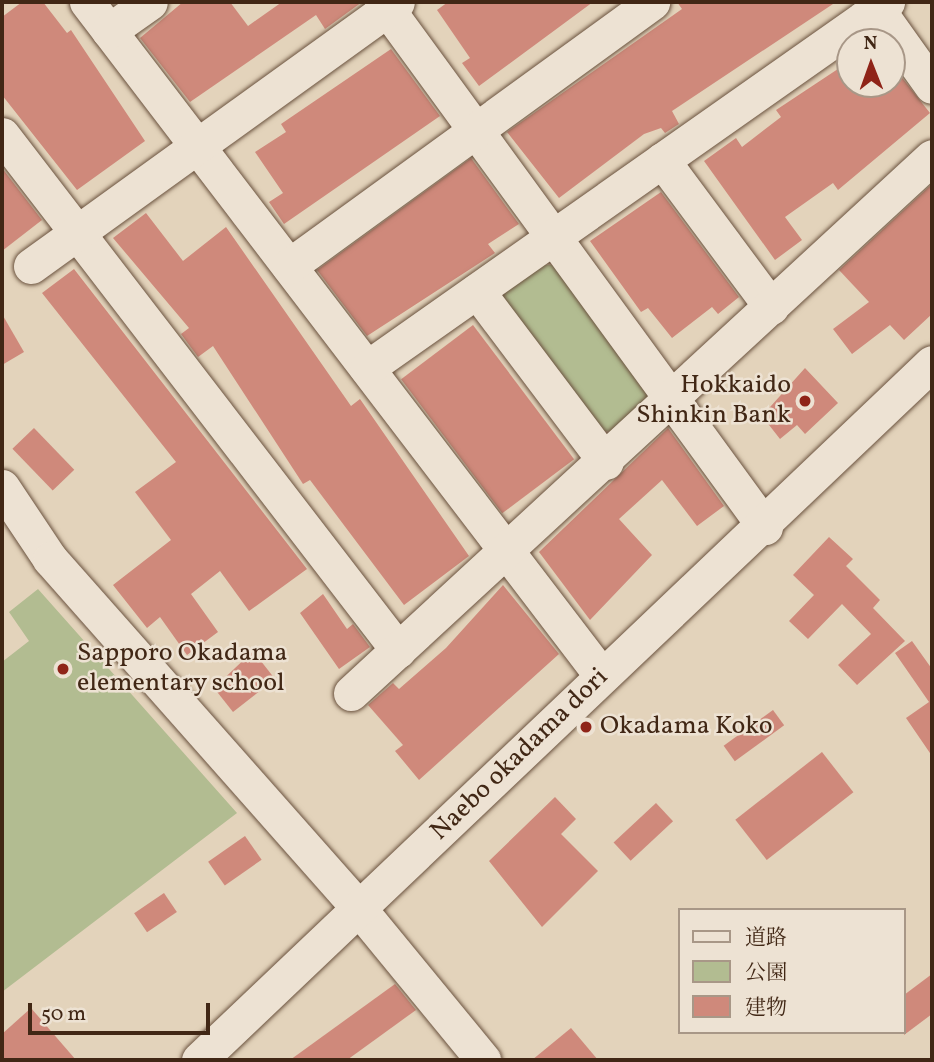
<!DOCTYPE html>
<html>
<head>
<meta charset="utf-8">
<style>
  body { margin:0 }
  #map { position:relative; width:934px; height:1062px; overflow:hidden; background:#e3d3bb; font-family:Vollkorn,"Noto Serif JP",serif }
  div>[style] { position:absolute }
  .green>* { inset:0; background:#b2bc91 }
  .building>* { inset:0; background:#cf897b; transform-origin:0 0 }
  .roads { filter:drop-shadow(0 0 2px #6a523e) drop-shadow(0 0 2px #6a523e) }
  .minor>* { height:35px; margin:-17.5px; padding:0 17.5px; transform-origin:17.5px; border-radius:17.5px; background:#ede2d3 }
  .dots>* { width:19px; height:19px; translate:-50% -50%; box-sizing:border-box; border:4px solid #ede2d3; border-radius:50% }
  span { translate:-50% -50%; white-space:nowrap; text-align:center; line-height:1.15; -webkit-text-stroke:5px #ede2d3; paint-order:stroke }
  .poi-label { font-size:26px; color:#412715 }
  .right { translate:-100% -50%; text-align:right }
  .left { translate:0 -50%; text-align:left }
  .street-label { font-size:26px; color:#412715 }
  .frame { position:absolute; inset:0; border:4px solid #412715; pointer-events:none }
  .legend { position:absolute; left:678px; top:908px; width:228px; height:126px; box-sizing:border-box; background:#ede2d3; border:2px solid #a89787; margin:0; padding:9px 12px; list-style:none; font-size:21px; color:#412715 }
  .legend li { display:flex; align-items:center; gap:14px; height:35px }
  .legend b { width:35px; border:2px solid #a89787 }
  .north { position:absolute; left:836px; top:28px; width:70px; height:70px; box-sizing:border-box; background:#ede2d3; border:2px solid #a89787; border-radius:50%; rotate:359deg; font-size:19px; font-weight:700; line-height:28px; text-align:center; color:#412715 }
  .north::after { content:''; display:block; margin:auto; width:24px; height:32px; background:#8f2418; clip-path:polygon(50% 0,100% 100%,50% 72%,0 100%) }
  .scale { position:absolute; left:28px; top:1003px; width:182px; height:32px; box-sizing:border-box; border:4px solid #412715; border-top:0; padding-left:9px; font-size:21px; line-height:24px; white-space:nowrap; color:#412715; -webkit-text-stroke:5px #ede2d3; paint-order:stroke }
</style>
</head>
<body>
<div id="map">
  <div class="green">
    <div style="clip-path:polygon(544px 265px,557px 265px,647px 387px,647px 400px,613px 432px,598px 430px,500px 296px)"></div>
    <div style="clip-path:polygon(38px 589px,237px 813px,2px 992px,2px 662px,29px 641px,9px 612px)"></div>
  </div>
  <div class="building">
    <div style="clip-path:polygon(22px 2px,43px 2px,67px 33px,71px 30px,145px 141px,77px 190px,2px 95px,2px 17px)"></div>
    <div style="clip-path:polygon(183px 2px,230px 2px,248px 26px,282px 2px,362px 2px,325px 29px,316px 15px,190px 102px,140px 38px)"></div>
    <div style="clip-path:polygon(448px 2px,593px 2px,479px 86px,462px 63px,470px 58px,437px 10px)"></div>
    <div style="clip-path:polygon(677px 2px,836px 2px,672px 111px,679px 124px,665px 133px,661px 128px,644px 134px,559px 198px,507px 132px,682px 9px)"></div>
    <div style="clip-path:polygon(391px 49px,440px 116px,284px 224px,269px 202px,283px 193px,255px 152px,286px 132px,281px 124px)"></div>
    <div style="clip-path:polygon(847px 63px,850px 84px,892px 84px,892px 65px,930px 113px,838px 190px,833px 183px,785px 217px,802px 240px,775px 260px,704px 161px,736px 138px,742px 147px,781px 117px,776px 110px)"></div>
    <div style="clip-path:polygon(471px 158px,519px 224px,488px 244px,495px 253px,367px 336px,317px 270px)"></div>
    <div style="clip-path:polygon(2px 168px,42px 220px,2px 251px)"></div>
    <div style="clip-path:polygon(932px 184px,932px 314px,904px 340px,890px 325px,852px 354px,833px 329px,869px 302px,839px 270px)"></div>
    <div style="clip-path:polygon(661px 192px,739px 297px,718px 314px,712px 307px,672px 338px,648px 308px,641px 312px,590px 241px)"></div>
    <div style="clip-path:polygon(146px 213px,183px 261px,226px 227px,351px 406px,360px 399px,469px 556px,404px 605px,310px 480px,303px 484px,213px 346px,198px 357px,181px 334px,189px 328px,113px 238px)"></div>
    <div style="clip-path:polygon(74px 269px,307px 569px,249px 611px,220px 571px,191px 594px,218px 632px,187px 655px,160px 617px,147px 628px,113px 585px,171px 540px,135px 492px,176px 462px,42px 293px)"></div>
    <div style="clip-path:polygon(2px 314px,24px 352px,2px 365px)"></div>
    <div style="left:473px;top:325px;width:168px;height:90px;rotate:53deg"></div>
    <div style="clip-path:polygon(805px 368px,838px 403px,805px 434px,797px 425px,780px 439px,762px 416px)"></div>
    <div style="left:34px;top:428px;width:58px;height:30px;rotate:46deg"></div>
    <div style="clip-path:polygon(668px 428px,724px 506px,697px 526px,662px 480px,619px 519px,652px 555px,590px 620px,539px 552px)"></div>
    <div style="clip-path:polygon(829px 537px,853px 559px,846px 566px,880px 600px,873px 608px,905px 641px,857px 685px,838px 665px,871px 634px,842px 604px,808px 639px,789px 621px,814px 595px,793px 575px)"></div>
    <div style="clip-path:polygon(503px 585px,559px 654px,419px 780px,395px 751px,403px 745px,368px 705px,393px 683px,399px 689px,446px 648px)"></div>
    <div style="clip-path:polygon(323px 594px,347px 629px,353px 624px,370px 647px,339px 669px,300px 613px)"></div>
    <div style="clip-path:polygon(912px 641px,932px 669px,932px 756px,906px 718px,929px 702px,895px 653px)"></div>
    <div style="clip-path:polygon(253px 651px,275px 679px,233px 712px,214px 688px)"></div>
    <div style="left:773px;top:710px;width:19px;height:61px;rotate:54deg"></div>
    <div style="left:822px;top:752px;width:51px;height:110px;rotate:52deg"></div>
    <div style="clip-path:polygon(555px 797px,576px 819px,561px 834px,598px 871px,542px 927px,489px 861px)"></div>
    <div style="left:656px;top:803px;width:25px;height:58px;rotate:47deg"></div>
    <div style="left:245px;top:836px;width:29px;height:45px;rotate:55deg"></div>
    <div style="left:164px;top:893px;width:23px;height:36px;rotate:56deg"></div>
    <div style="clip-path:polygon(932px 974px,932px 1014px,904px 1035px,904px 995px)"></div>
    <div style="clip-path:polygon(395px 984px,416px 1010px,347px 1060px,290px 1060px)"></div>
    <div style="clip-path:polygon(31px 1008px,76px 1060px,2px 1060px,2px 1034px)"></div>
    <div style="clip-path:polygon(571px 1028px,598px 1060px,532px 1060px)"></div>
  </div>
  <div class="roads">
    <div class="minor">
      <div style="left:87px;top:2px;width:848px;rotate:52.62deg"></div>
      <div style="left:382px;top:2px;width:650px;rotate:53.89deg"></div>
      <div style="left:872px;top:2px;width:103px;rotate:54.5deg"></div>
      <div style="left:109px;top:31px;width:50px;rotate:-35.3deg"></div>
      <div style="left:2px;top:135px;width:650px;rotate:52.44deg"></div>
      <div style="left:662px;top:160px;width:183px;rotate:53.4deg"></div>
      <div style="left:31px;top:266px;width:451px;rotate:-35.8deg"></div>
      <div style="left:289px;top:266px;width:449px;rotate:-36deg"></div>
      <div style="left:477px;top:291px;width:214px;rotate:53deg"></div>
      <div style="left:367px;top:368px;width:636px;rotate:-35.14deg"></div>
      <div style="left:2px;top:487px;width:87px;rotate:56.3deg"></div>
      <div style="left:50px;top:559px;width:468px;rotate:48.5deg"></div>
      <div style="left:360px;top:910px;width:194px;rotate:50.6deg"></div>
      <div style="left:351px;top:693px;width:790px;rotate:-42.69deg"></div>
      <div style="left:199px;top:1060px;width:1011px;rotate:-43.56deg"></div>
    </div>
  </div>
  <div class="dots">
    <div style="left:805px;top:401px;background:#8f2418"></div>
    <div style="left:63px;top:669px;background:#8f2418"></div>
    <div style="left:586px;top:727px;background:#8f2418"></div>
  </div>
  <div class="poi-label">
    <span class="right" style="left:791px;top:401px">Hokkaido<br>Shinkin Bank</span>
    <span class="left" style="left:77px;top:669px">Sapporo Okadama<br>elementary school</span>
    <span class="left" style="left:600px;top:727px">Okadama Koko</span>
  </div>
  <div class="street-label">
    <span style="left:520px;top:755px;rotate:-44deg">Naebo okadama dori</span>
  </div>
  <div class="frame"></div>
  <ul class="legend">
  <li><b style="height:9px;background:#ede2d3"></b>道路</li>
  <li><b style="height:19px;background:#b2bc91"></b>公園</li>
  <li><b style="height:19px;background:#cf897b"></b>建物</li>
  </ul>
  <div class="north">N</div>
  <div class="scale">50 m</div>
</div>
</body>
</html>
